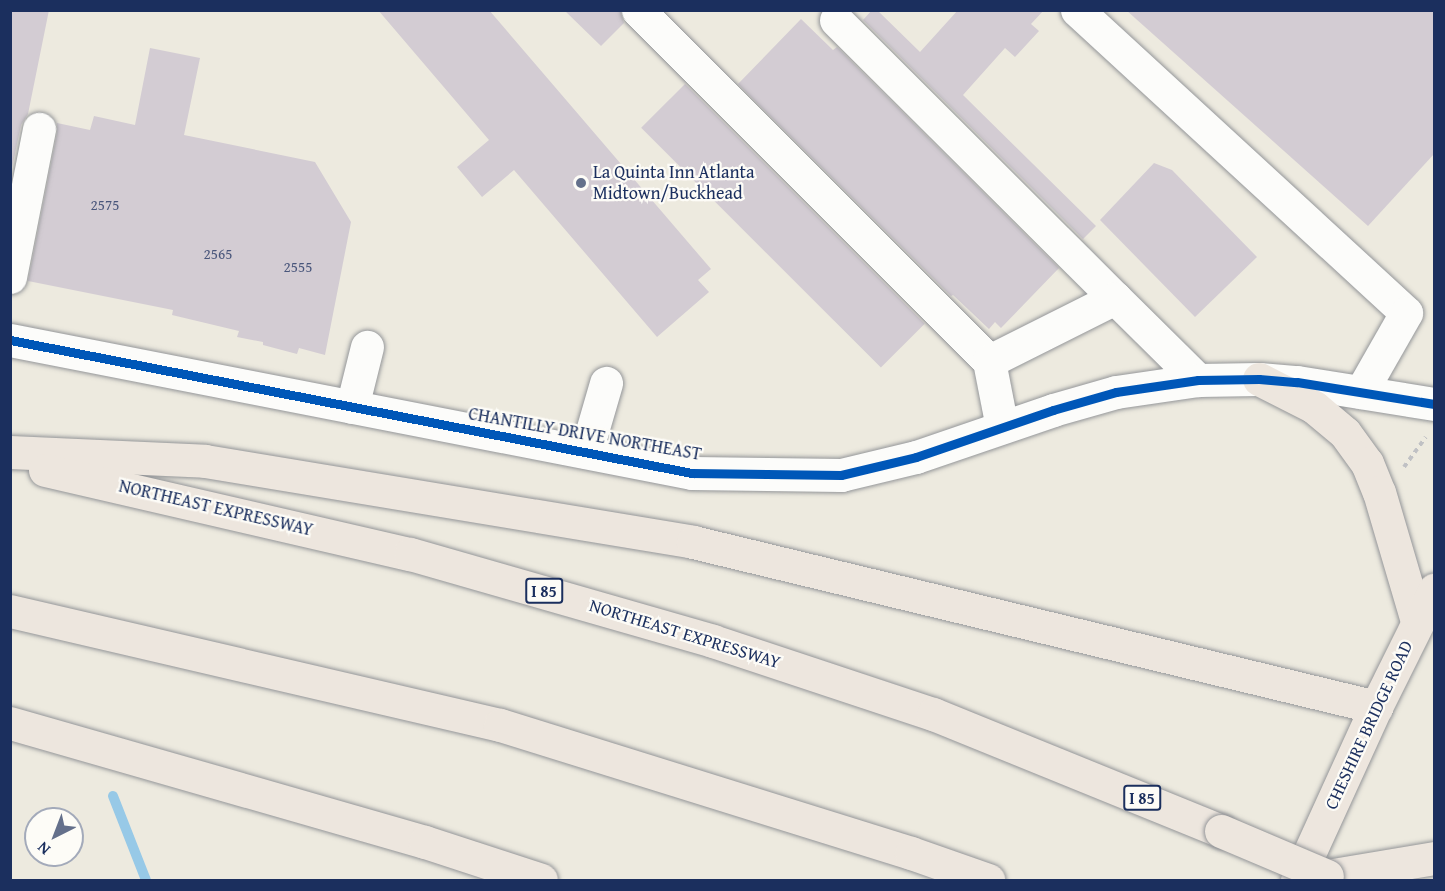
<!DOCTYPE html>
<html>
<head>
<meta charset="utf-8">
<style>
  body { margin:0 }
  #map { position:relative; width:1445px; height:891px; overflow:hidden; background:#edeadf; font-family:"Gentium Book Plus",serif }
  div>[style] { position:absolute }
  .stream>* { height:10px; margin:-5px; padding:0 5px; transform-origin:5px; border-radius:5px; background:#97c9e7 }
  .building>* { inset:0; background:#d3ccd3; transform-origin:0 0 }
  .path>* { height:4px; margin-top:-2px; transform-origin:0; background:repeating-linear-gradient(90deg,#c0c1c4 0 4.5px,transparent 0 9px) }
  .roads { filter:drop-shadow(0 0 2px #949699) drop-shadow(0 0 2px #949699) }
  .minor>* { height:33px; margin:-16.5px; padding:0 16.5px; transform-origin:16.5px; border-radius:16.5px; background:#fcfcfa }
  .major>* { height:33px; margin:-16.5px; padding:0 16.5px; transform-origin:16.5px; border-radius:16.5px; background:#ede6de }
  .highway>* { height:33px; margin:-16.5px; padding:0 16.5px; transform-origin:16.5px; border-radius:16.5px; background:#ede6de }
  .bridges { filter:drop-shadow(0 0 2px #949699) drop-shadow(0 0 2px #949699) }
  .highway-bridge>* { height:33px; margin:-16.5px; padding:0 16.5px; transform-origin:16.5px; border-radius:16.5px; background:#ede6de }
  .cycleway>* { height:9px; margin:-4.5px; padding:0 4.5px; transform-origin:4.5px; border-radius:4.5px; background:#0057b8 }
  .dots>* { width:16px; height:16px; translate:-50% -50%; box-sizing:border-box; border:3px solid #fdfcf7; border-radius:50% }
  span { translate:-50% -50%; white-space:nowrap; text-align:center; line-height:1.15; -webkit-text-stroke:4.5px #fdfcf7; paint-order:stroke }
  .number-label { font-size:15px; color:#49567b }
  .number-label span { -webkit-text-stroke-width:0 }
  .shield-label span { padding:2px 4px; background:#fdfcf7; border:2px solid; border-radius:4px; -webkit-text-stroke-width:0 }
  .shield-label { font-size:16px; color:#1b2f5e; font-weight:700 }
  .poi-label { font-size:18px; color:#1b2f5e }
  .left { translate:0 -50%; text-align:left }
  .street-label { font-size:18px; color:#1b2f5e }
  .frame { position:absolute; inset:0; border:12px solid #1b2f5e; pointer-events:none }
  .north { position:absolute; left:24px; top:807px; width:60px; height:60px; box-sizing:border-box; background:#fdfcf7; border:2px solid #a3aaba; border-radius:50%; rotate:222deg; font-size:16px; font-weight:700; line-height:24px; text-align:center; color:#1b2f5e }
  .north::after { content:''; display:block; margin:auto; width:21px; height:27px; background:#64708b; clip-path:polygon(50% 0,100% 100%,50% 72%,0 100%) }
</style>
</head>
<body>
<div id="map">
  <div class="stream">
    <div style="left:113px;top:796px;width:90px;rotate:68.6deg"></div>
  </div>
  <div class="building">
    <div style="clip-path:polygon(10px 10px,49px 10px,28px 114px,21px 125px,10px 177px)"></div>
    <div style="clip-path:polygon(378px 10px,489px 10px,711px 269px,698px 280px,709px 292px,657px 337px,514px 170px,482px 197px,457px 167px,489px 140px)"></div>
    <div style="clip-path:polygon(564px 10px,620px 10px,624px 23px,601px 46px)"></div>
    <div style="clip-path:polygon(872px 10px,877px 10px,920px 52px,958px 10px,1044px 10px,1031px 24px,1039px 31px,1015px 57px,1005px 48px,963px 95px,1096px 226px,1083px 239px,863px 20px)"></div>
    <div style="clip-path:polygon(1126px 10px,1434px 10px,1434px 154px,1368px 226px)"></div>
    <div style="clip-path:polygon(801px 19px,833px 50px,837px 47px,1059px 268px,1001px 328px,995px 322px,989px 329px,953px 295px,951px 296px,738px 84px)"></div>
    <div style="clip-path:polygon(150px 48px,200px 58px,184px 135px,315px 162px,351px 222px,325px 355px,299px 348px,297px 354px,263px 345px,263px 342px,237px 337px,239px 331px,172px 315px,173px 310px,28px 281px,57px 133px,57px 123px,90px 130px,94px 116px,135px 125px)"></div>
    <div style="left:685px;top:84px;width:339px;height:62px;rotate:45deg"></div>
    <div style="clip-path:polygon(1154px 163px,1172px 170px,1257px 257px,1195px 317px,1100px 220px)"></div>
  </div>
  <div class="path">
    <div style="left:1404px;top:467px;width:37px;rotate:-54deg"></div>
  </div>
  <div class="roads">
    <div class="minor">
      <div style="left:638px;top:10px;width:496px;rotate:45deg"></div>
      <div style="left:989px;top:361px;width:67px;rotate:78.9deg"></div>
      <div style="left:1077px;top:10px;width:447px;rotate:42.6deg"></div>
      <div style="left:1406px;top:313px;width:91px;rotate:119.7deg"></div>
      <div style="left:836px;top:20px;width:394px;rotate:44.9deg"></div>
      <div style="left:1115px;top:298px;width:141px;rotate:153.4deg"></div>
      <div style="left:10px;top:277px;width:151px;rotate:-78.9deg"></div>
      <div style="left:1115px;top:298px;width:117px;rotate:44.7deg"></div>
      <div style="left:10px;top:340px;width:695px;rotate:11.04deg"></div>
      <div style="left:692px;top:473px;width:149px;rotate:0.8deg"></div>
      <div style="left:841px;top:475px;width:77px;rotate:-13.5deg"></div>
      <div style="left:916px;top:457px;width:145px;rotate:-18.9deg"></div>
      <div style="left:1053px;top:410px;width:66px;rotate:-15.9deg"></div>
      <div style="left:1116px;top:392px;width:83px;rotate:-8.3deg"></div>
      <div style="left:1198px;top:380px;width:61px;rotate:-0.9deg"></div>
      <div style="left:1259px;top:379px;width:38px;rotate:5deg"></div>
      <div style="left:1297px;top:382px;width:139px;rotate:9.1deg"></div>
      <div style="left:352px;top:407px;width:62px;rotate:-76deg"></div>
      <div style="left:586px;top:452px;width:72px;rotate:-73.8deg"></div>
    </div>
    <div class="major">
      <div style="left:1259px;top:379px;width:62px;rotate:27deg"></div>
      <div style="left:1314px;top:407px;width:40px;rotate:40deg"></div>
      <div style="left:1345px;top:433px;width:37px;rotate:54deg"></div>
      <div style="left:1367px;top:463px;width:31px;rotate:68deg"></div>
      <div style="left:1379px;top:492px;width:134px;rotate:73.6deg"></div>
      <div style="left:1297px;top:880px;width:190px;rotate:-65.5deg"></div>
      <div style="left:1376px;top:707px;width:131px;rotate:-63.6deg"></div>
    </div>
    <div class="highway">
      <div style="left:10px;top:452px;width:195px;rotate:2.6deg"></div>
      <div style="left:205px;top:461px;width:495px;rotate:9.4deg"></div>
      <div style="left:693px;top:542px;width:703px;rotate:13.58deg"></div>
      <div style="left:45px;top:470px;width:375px;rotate:13deg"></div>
      <div style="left:410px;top:554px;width:315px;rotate:16deg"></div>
      <div style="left:713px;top:641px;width:232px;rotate:18.4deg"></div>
      <div style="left:933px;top:714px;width:311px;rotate:22.1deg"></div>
      <div style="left:10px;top:611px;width:503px;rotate:13.1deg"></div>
      <div style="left:500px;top:725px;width:430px;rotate:17.3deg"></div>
      <div style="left:911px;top:853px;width:82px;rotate:19.3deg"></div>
      <div style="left:10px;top:723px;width:432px;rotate:16deg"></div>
      <div style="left:425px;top:842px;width:122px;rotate:18.1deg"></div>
      <div style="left:1327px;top:876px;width:109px;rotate:-9.5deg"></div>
    </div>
  </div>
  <div class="bridges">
    <div class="highway-bridge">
      <div style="left:1221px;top:831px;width:115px;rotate:23deg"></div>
    </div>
  </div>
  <div class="cycleway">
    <div style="left:10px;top:340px;width:695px;rotate:11.04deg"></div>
    <div style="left:692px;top:473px;width:149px;rotate:0.8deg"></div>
    <div style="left:841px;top:475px;width:77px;rotate:-13.5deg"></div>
    <div style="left:916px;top:457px;width:145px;rotate:-18.9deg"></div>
    <div style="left:1053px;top:410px;width:66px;rotate:-15.9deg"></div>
    <div style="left:1116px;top:392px;width:83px;rotate:-8.3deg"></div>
    <div style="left:1198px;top:380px;width:61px;rotate:-0.9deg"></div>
    <div style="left:1259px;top:379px;width:38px;rotate:5deg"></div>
    <div style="left:1297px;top:382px;width:139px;rotate:9.1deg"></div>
  </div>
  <div class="dots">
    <div style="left:581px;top:183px;background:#64708b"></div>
  </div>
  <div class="number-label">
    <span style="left:105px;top:205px">2575</span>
    <span style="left:218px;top:254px">2565</span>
    <span style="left:298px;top:267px">2555</span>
  </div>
  <div class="shield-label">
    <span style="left:544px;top:591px">I 85</span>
    <span style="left:1142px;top:798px">I 85</span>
  </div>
  <div class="poi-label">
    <span class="left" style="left:593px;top:183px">La Quinta Inn Atlanta<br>Midtown/Buckhead</span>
  </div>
  <div class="street-label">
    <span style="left:585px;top:434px;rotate:10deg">CHANTILLY DRIVE NORTHEAST</span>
    <span style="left:216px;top:508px;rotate:13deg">NORTHEAST EXPRESSWAY</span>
    <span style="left:685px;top:634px;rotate:17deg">NORTHEAST EXPRESSWAY</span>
    <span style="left:1369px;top:725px;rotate:-65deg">CHESHIRE BRIDGE ROAD</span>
  </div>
  <div class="frame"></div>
  <div class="north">N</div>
</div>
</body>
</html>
